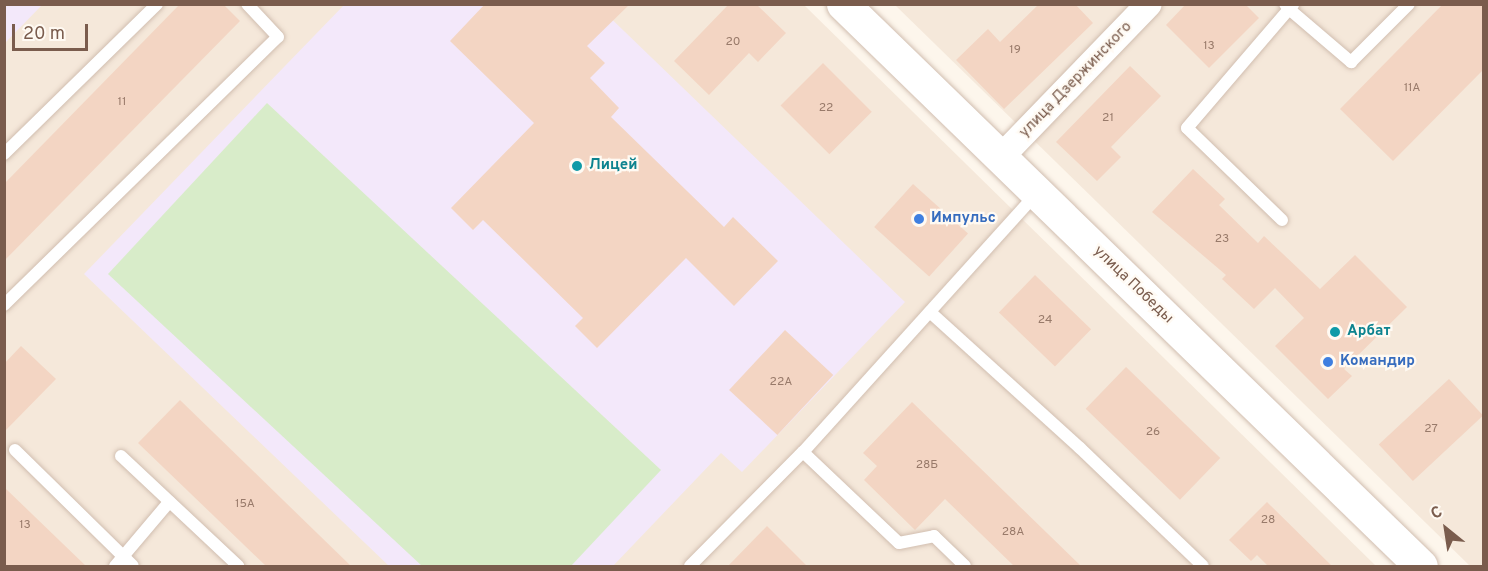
<!DOCTYPE html>
<html>
<head>
<meta charset="utf-8">
<style>
  body { margin:0 }
  #map { position:relative; width:1488px; height:571px; overflow:hidden; background:#fdf6ec; font-family:Overpass,sans-serif }
  div>[style] { position:absolute }
  .residential>* { inset:0; background:#f5e8da }
  .education>* { inset:0; background:#f3e8fa }
  .green>* { inset:0; background:#d8ecc9 }
  .building>* { inset:0; background:#f3d5c3; transform-origin:0 0 }
  .roads { filter:drop-shadow(0 0 2px #d1beb0) drop-shadow(0 0 2px #d1beb0) }
  .lane>* { height:12px; margin:-6px; padding:0 6px; transform-origin:6px; border-radius:6px; background:#fff }
  .street>* { height:26px; margin:-13px; padding:0 13px; transform-origin:13px; border-radius:13px; background:#fff }
  .secondary>* { height:33px; margin:-16.5px; padding:0 16.5px; transform-origin:16.5px; border-radius:16.5px; background:#fff }
  .dots>* { width:16px; height:16px; translate:-50% -50%; box-sizing:border-box; border:3px solid #fffaf3; border-radius:50% }
  span { translate:-50% -50%; white-space:nowrap; text-align:center; line-height:1.15; -webkit-text-stroke:4.5px #fffaf3; paint-order:stroke }
  .number-label { font-size:12px; color:#987a6a }
  .number-label span { -webkit-text-stroke-width:0 }
  .street-label { font-size:15px; color:#7a5c4d }
  .culture-label { font-size:15px; color:#0d838f; font-weight:700 }
  .left { translate:0 -50%; text-align:left }
  .shop-label { font-size:15px; color:#366cbe; font-weight:700 }
  .frame { position:absolute; inset:0; border:6px solid #7a5c4d; pointer-events:none }
  .north { position:absolute; left:1416px; top:499px; width:60px; height:60px; -webkit-text-stroke:4px #fffaf3; paint-order:stroke; rotate:330deg; font-size:16px; font-weight:700; line-height:24px; text-align:center; color:#7a5c4d }
  .north::after { content:''; display:block; margin:auto; width:21px; height:27px; background:#7a5c4d; clip-path:polygon(50% 0,100% 100%,50% 72%,0 100%) }
  .scale { position:absolute; left:12px; top:24px; width:76px; height:27px; box-sizing:border-box; border:3px solid #7a5c4d; border-top:0; padding-left:8px; font-size:18px; line-height:21px; white-space:nowrap; color:#7a5c4d; -webkit-text-stroke:4px #fffaf3; paint-order:stroke }
</style>
</head>
<body>
<div id="map">
  <div class="residential">
    <div style="clip-path:polygon(4px 5px,804px 5px,1376px 566px,5px 566px)"></div>
    <div style="clip-path:polygon(895px 5px,1483px 5px,1483px 566px,1470px 566px)"></div>
  </div>
  <div class="education">
    <div style="clip-path:polygon(5px 4px,42px 5px,5px 43px,4px 5px)"></div>
    <div style="clip-path:polygon(596px 4px,905px 302px,742px 472px,721px 453px,613px 566px,389px 566px,84px 274px,344px 5px)"></div>
  </div>
  <div class="green">
    <div style="clip-path:polygon(267px 103px,661px 470px,571px 566px,422px 566px,108px 274px)"></div>
  </div>
  <div class="building">
    <div style="clip-path:polygon(180px 4px,223px 4px,240px 21px,4px 261px,4px 184px)"></div>
    <div style="clip-path:polygon(485px 4px,630px 4px,587px 46px,605px 63px,590px 78px,619px 108px,611px 117px,724px 227px,733px 217px,778px 261px,734px 306px,686px 258px,597px 348px,575px 326px,583px 318px,483px 220px,473px 230px,451px 208px,534px 123px,450px 41px)"></div>
    <div style="clip-path:polygon(729px 4px,756px 4px,786px 33px,758px 62px,749px 53px,709px 95px,674px 61px)"></div>
    <div style="clip-path:polygon(1039px 4px,1075px 4px,1093px 23px,1004px 109px,956px 60px,988px 29px,1000px 42px)"></div>
    <div style="clip-path:polygon(1186px 4px,1245px 4px,1259px 18px,1209px 68px,1166px 25px)"></div>
    <div style="clip-path:polygon(1443px 4px,1484px 4px,1484px 69px,1393px 161px,1340px 109px)"></div>
    <div style="left:823px;top:63px;width:69px;height:60px;rotate:45deg"></div>
    <div style="clip-path:polygon(1130px 66px,1161px 96px,1111px 147px,1121px 157px,1097px 181px,1056px 142px)"></div>
    <div style="clip-path:polygon(1193px 169px,1225px 199px,1219px 205px,1258px 243px,1264px 236px,1320px 289px,1355px 255px,1407px 307px,1344px 369px,1352px 376px,1328px 399px,1275px 346px,1304px 318px,1275px 288px,1254px 309px,1222px 279px,1226px 275px,1152px 212px)"></div>
    <div style="left:913px;top:184px;width:74px;height:58px;rotate:42deg"></div>
    <div style="left:1035px;top:275px;width:78px;height:52px;rotate:44deg"></div>
    <div style="left:785px;top:330px;width:66px;height:82px;rotate:43deg"></div>
    <div style="clip-path:polygon(21px 346px,56px 379px,4px 432px,4px 364px)"></div>
    <div style="left:1126px;top:367px;width:131px;height:58px;rotate:44deg"></div>
    <div style="left:1449px;top:379px;width:50px;height:96px;rotate:47deg"></div>
    <div style="clip-path:polygon(180px 400px,352px 567px,267px 567px,138px 443px)"></div>
    <div style="clip-path:polygon(912px 402px,977px 465px,1082px 567px,1015px 567px,945px 499px,915px 530px,864px 480px,877px 466px,863px 453px)"></div>
    <div style="clip-path:polygon(4px 487px,87px 567px,4px 567px)"></div>
    <div style="clip-path:polygon(1267px 502px,1333px 567px,1269px 567px,1257px 555px,1251px 561px,1229px 540px)"></div>
    <div style="clip-path:polygon(767px 526px,808px 567px,727px 567px)"></div>
  </div>
  <div class="roads">
    <div class="lane">
      <div style="left:1293px;top:5px;width:6px;rotate:135deg"></div>
      <div style="left:1289px;top:9px;width:82px;rotate:40.5deg"></div>
      <div style="left:1351px;top:62px;width:82px;rotate:-45deg"></div>
      <div style="left:4px;top:154px;width:214px;rotate:-44.4deg"></div>
      <div style="left:1282px;top:220px;width:132px;rotate:-135.9deg"></div>
      <div style="left:1187px;top:128px;width:157px;rotate:-49.4deg"></div>
      <div style="left:1289px;top:9px;width:6px;rotate:-129deg"></div>
      <div style="left:4px;top:305px;width:383px;rotate:-44.4deg"></div>
      <div style="left:278px;top:37px;width:45px;rotate:-133.2deg"></div>
      <div style="left:930px;top:312px;width:202px;rotate:42.2deg"></div>
      <div style="left:1080px;top:448px;width:170px;rotate:43.8deg"></div>
      <div style="left:15px;top:450px;width:165px;rotate:44.5deg"></div>
      <div style="left:803px;top:452px;width:132px;rotate:43.5deg"></div>
      <div style="left:899px;top:543px;width:36px;rotate:-11deg"></div>
      <div style="left:934px;top:536px;width:43px;rotate:44.1deg"></div>
      <div style="left:121px;top:456px;width:161px;rotate:43.2deg"></div>
      <div style="left:115px;top:566px;width:84px;rotate:-49.8deg"></div>
      <div style="left:690px;top:566px;width:161px;rotate:-45.3deg"></div>
      <div style="left:803px;top:452px;width:349px;rotate:-47.9deg"></div>
    </div>
    <div class="street">
      <div style="left:1002px;top:156px;width:211px;rotate:-46deg"></div>
    </div>
    <div class="secondary">
      <div style="left:843px;top:4px;width:806px;rotate:44.2deg"></div>
    </div>
  </div>
  <div class="dots">
    <div style="left:577px;top:166px;background:#0f9aa8"></div>
    <div style="left:919px;top:219px;background:#3f7fe0"></div>
    <div style="left:1335px;top:332px;background:#0f9aa8"></div>
    <div style="left:1328px;top:362px;background:#3f7fe0"></div>
  </div>
  <div class="number-label">
    <span style="left:733px;top:43px">20</span>
    <span style="left:1209px;top:47px">13</span>
    <span style="left:1015px;top:51px">19</span>
    <span style="left:1412px;top:89px">11А</span>
    <span style="left:122px;top:103px">11</span>
    <span style="left:826px;top:109px">22</span>
    <span style="left:1108px;top:119px">21</span>
    <span style="left:1222px;top:240px">23</span>
    <span style="left:1045px;top:321px">24</span>
    <span style="left:781px;top:383px">22А</span>
    <span style="left:1431px;top:430px">27</span>
    <span style="left:1153px;top:433px">26</span>
    <span style="left:927px;top:466px">28Б</span>
    <span style="left:245px;top:505px">15А</span>
    <span style="left:1268px;top:521px">28</span>
    <span style="left:25px;top:526px">13</span>
    <span style="left:1013px;top:533px">28А</span>
  </div>
  <div class="street-label">
    <span style="left:1076px;top:80px;rotate:-46deg">улица Дзержинского</span>
    <span style="left:1133px;top:285px;rotate:44deg">улица Победы</span>
  </div>
  <div class="culture-label">
    <span class="left" style="left:589px;top:166px">Лицей</span>
    <span class="left" style="left:1347px;top:332px">Арбат</span>
  </div>
  <div class="shop-label">
    <span class="left" style="left:931px;top:219px">Импульс</span>
    <span class="left" style="left:1340px;top:362px">Командир</span>
  </div>
  <div class="frame"></div>
  <div class="north">С</div>
  <div class="scale">20 m</div>
</div>
</body>
</html>
